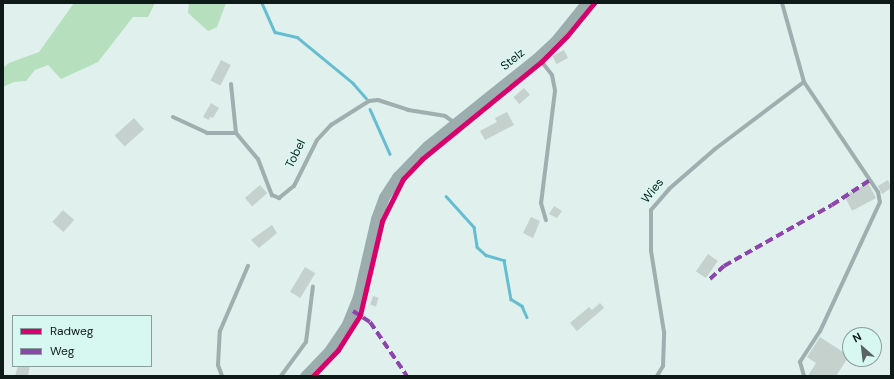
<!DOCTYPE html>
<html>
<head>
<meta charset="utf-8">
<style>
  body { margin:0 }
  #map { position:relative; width:894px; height:379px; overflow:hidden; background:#dff0ed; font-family:"DM Sans",sans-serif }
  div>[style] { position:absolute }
  .forest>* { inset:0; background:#b6e0bd }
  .stream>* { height:2.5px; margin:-1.25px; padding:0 1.25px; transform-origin:1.25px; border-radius:1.25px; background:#67bdd0 }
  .building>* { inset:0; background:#c5d1cd; transform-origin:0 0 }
  .service>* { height:4px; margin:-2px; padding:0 2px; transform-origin:2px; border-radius:2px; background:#9fafaf }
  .secondary>* { height:11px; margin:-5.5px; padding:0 5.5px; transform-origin:5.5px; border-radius:5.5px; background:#9baead }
  .quiet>* { height:4px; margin-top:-2px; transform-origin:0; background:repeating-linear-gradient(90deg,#8e44ad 0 8px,transparent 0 12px) }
  .cycleway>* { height:5px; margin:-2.5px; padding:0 2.5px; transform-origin:2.5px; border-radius:2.5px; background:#d6006c }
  span { translate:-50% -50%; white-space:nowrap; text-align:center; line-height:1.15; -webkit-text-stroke:3px #d7f8f1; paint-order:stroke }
  .street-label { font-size:12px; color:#0e1a18 }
  .frame { position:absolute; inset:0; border:4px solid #0e1a18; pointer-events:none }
  .legend { position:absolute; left:12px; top:315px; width:140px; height:52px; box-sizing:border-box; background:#d7f8f1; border:1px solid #879f9a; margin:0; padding:5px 7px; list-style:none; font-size:12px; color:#0e1a18 }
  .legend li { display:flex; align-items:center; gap:8px; height:20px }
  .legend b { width:20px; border:1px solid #879f9a }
  .north { position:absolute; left:842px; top:327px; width:40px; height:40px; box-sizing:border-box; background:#d7f8f1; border:1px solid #879f9a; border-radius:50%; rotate:332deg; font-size:11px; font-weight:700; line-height:16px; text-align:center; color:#0e1a18 }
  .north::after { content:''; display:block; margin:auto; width:14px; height:18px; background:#576563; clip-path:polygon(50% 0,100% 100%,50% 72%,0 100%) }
</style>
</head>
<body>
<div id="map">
  <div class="forest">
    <div style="clip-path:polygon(74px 3px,155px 3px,148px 17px,133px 17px,98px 62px,61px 79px,48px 65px,35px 70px,26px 81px,14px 82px,3px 87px,3px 68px,9px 63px,39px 52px)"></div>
    <div style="clip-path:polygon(189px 3px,226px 3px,217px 27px,208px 31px,188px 13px)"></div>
  </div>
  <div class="stream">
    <div style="left:262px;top:3px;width:32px;rotate:66deg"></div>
    <div style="left:275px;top:32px;width:23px;rotate:13deg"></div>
    <div style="left:297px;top:37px;width:72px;rotate:39.4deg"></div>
    <div style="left:353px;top:83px;width:20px;rotate:49deg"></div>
    <div style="left:370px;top:109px;width:49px;rotate:66deg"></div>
    <div style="left:446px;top:196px;width:42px;rotate:47.9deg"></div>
    <div style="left:474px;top:227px;width:20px;rotate:81deg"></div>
    <div style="left:477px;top:247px;width:12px;rotate:42deg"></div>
    <div style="left:486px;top:255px;width:19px;rotate:16deg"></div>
    <div style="left:504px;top:260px;width:40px;rotate:80deg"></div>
    <div style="left:511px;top:299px;width:13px;rotate:32deg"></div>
    <div style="left:522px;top:306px;width:12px;rotate:66deg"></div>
  </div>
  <div class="building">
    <div style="left:564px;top:50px;width:9px;height:13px;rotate:63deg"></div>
    <div style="left:221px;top:60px;width:11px;height:23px;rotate:27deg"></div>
    <div style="left:524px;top:88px;width:9px;height:14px;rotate:49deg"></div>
    <div style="clip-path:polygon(211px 103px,219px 108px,213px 118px,210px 117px,209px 120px,203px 117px)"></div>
    <div style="clip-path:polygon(507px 112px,514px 125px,485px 140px,480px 131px,497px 122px,495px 118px)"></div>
    <div style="left:134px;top:118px;width:15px;height:26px;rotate:48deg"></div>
    <div style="clip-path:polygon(888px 180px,891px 188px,882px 194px,878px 186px)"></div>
    <div style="left:868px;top:183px;width:17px;height:27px;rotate:62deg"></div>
    <div style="left:260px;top:185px;width:11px;height:20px;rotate:49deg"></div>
    <div style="clip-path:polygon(554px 206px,562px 211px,557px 218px,549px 214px)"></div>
    <div style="left:63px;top:210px;width:15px;height:16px;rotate:42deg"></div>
    <div style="clip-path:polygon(531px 217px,540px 221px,533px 238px,523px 233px)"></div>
    <div style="clip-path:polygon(272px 225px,277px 233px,259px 248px,251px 240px)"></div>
    <div style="left:708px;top:254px;width:12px;height:21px;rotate:35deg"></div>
    <div style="left:305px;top:267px;width:12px;height:29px;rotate:31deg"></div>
    <div style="left:373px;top:296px;width:6px;height:9px;rotate:18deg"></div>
    <div style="clip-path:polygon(600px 303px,604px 308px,577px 331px,570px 323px,589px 307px,592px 310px)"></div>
    <div style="clip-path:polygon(820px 337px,849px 356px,836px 376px,808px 376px,816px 363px,807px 357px)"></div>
    <div style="clip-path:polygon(18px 366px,30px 366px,28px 376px,15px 376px)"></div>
  </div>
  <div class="service">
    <div style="left:782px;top:3px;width:82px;rotate:74.4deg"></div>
    <div style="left:804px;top:82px;width:133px;rotate:56.1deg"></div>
    <div style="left:878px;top:192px;width:10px;rotate:79deg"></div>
    <div style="left:880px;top:202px;width:142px;rotate:114.9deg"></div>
    <div style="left:820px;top:331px;width:37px;rotate:123deg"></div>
    <div style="left:800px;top:362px;width:15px;rotate:74deg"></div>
    <div style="left:538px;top:57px;width:23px;rotate:52deg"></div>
    <div style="left:552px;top:75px;width:16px;rotate:79deg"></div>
    <div style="left:555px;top:91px;width:113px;rotate:97.1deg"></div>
    <div style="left:541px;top:203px;width:18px;rotate:74deg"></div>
    <div style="left:231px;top:84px;width:49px;rotate:84.2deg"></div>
    <div style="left:236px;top:133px;width:34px;rotate:50deg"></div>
    <div style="left:258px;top:159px;width:39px;rotate:69deg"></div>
    <div style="left:272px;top:195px;width:8px;rotate:23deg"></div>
    <div style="left:279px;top:198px;width:19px;rotate:-39deg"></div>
    <div style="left:294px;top:186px;width:51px;rotate:-63.4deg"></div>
    <div style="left:317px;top:140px;width:21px;rotate:-47deg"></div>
    <div style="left:331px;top:125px;width:45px;rotate:-32.3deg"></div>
    <div style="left:369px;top:101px;width:9px;rotate:-6deg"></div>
    <div style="left:378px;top:100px;width:32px;rotate:18deg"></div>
    <div style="left:408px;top:110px;width:37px;rotate:9deg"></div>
    <div style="left:445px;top:116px;width:12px;rotate:35deg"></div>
    <div style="left:173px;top:117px;width:38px;rotate:25deg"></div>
    <div style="left:207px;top:133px;width:29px"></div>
    <div style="left:222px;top:376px;width:12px;rotate:-110deg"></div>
    <div style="left:218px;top:365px;width:34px;rotate:-87deg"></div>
    <div style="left:220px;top:331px;width:71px;rotate:-66.7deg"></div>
    <div style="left:281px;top:376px;width:42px;rotate:-53.7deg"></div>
    <div style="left:306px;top:342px;width:56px;rotate:-82.9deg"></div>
    <div style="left:657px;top:376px;width:12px;rotate:-59deg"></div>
    <div style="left:663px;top:366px;width:34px;rotate:-88deg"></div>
    <div style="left:664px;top:332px;width:82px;rotate:-99.1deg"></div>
    <div style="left:651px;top:251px;width:41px;rotate:-90deg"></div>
    <div style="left:651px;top:210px;width:28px;rotate:-49deg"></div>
    <div style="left:669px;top:189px;width:61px;rotate:-41deg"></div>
    <div style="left:715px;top:149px;width:111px;rotate:-37deg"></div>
  </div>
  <div class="secondary">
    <div style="left:305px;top:376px;width:35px;rotate:-46deg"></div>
    <div style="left:329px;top:351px;width:32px;rotate:-56deg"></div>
    <div style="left:347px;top:324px;width:29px;rotate:-68deg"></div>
    <div style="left:358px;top:297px;width:80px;rotate:-77deg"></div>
    <div style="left:376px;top:219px;width:23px;rotate:-70deg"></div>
    <div style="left:384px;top:197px;width:24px;rotate:-57deg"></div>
    <div style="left:397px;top:177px;width:43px;rotate:-45.9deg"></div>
    <div style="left:427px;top:146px;width:142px;rotate:-38.7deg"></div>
    <div style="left:538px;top:57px;width:26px;rotate:-43deg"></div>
    <div style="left:557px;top:39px;width:46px;rotate:-51.1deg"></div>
  </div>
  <div class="quiet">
    <div style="left:710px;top:279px;width:19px;rotate:-43deg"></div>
    <div style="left:724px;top:266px;width:124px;rotate:-29.5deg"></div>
    <div style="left:832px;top:205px;width:45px;rotate:-33.3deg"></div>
    <div style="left:353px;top:311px;width:20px;rotate:33deg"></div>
    <div style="left:370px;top:322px;width:65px;rotate:55.6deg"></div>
  </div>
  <div class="cycleway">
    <div style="left:313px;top:376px;width:36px;rotate:-46deg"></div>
    <div style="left:338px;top:350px;width:41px;rotate:-57.8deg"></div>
    <div style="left:360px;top:315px;width:97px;rotate:-76.8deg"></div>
    <div style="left:382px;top:221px;width:47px;rotate:-63.4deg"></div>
    <div style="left:403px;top:179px;width:28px;rotate:-46deg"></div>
    <div style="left:422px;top:159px;width:154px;rotate:-39.2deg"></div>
    <div style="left:541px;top:62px;width:37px;rotate:-45deg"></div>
    <div style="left:567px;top:36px;width:43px;rotate:-50.7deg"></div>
  </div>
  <div class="street-label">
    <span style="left:513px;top:60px;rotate:-39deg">Stelz</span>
    <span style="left:296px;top:154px;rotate:-64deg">Tobel</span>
    <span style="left:653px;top:191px;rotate:-52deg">Wies</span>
  </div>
  <div class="frame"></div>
  <ul class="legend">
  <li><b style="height:5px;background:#d6006c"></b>Radweg</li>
  <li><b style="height:5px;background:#8e44ad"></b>Weg</li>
  </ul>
  <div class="north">N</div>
</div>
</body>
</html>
